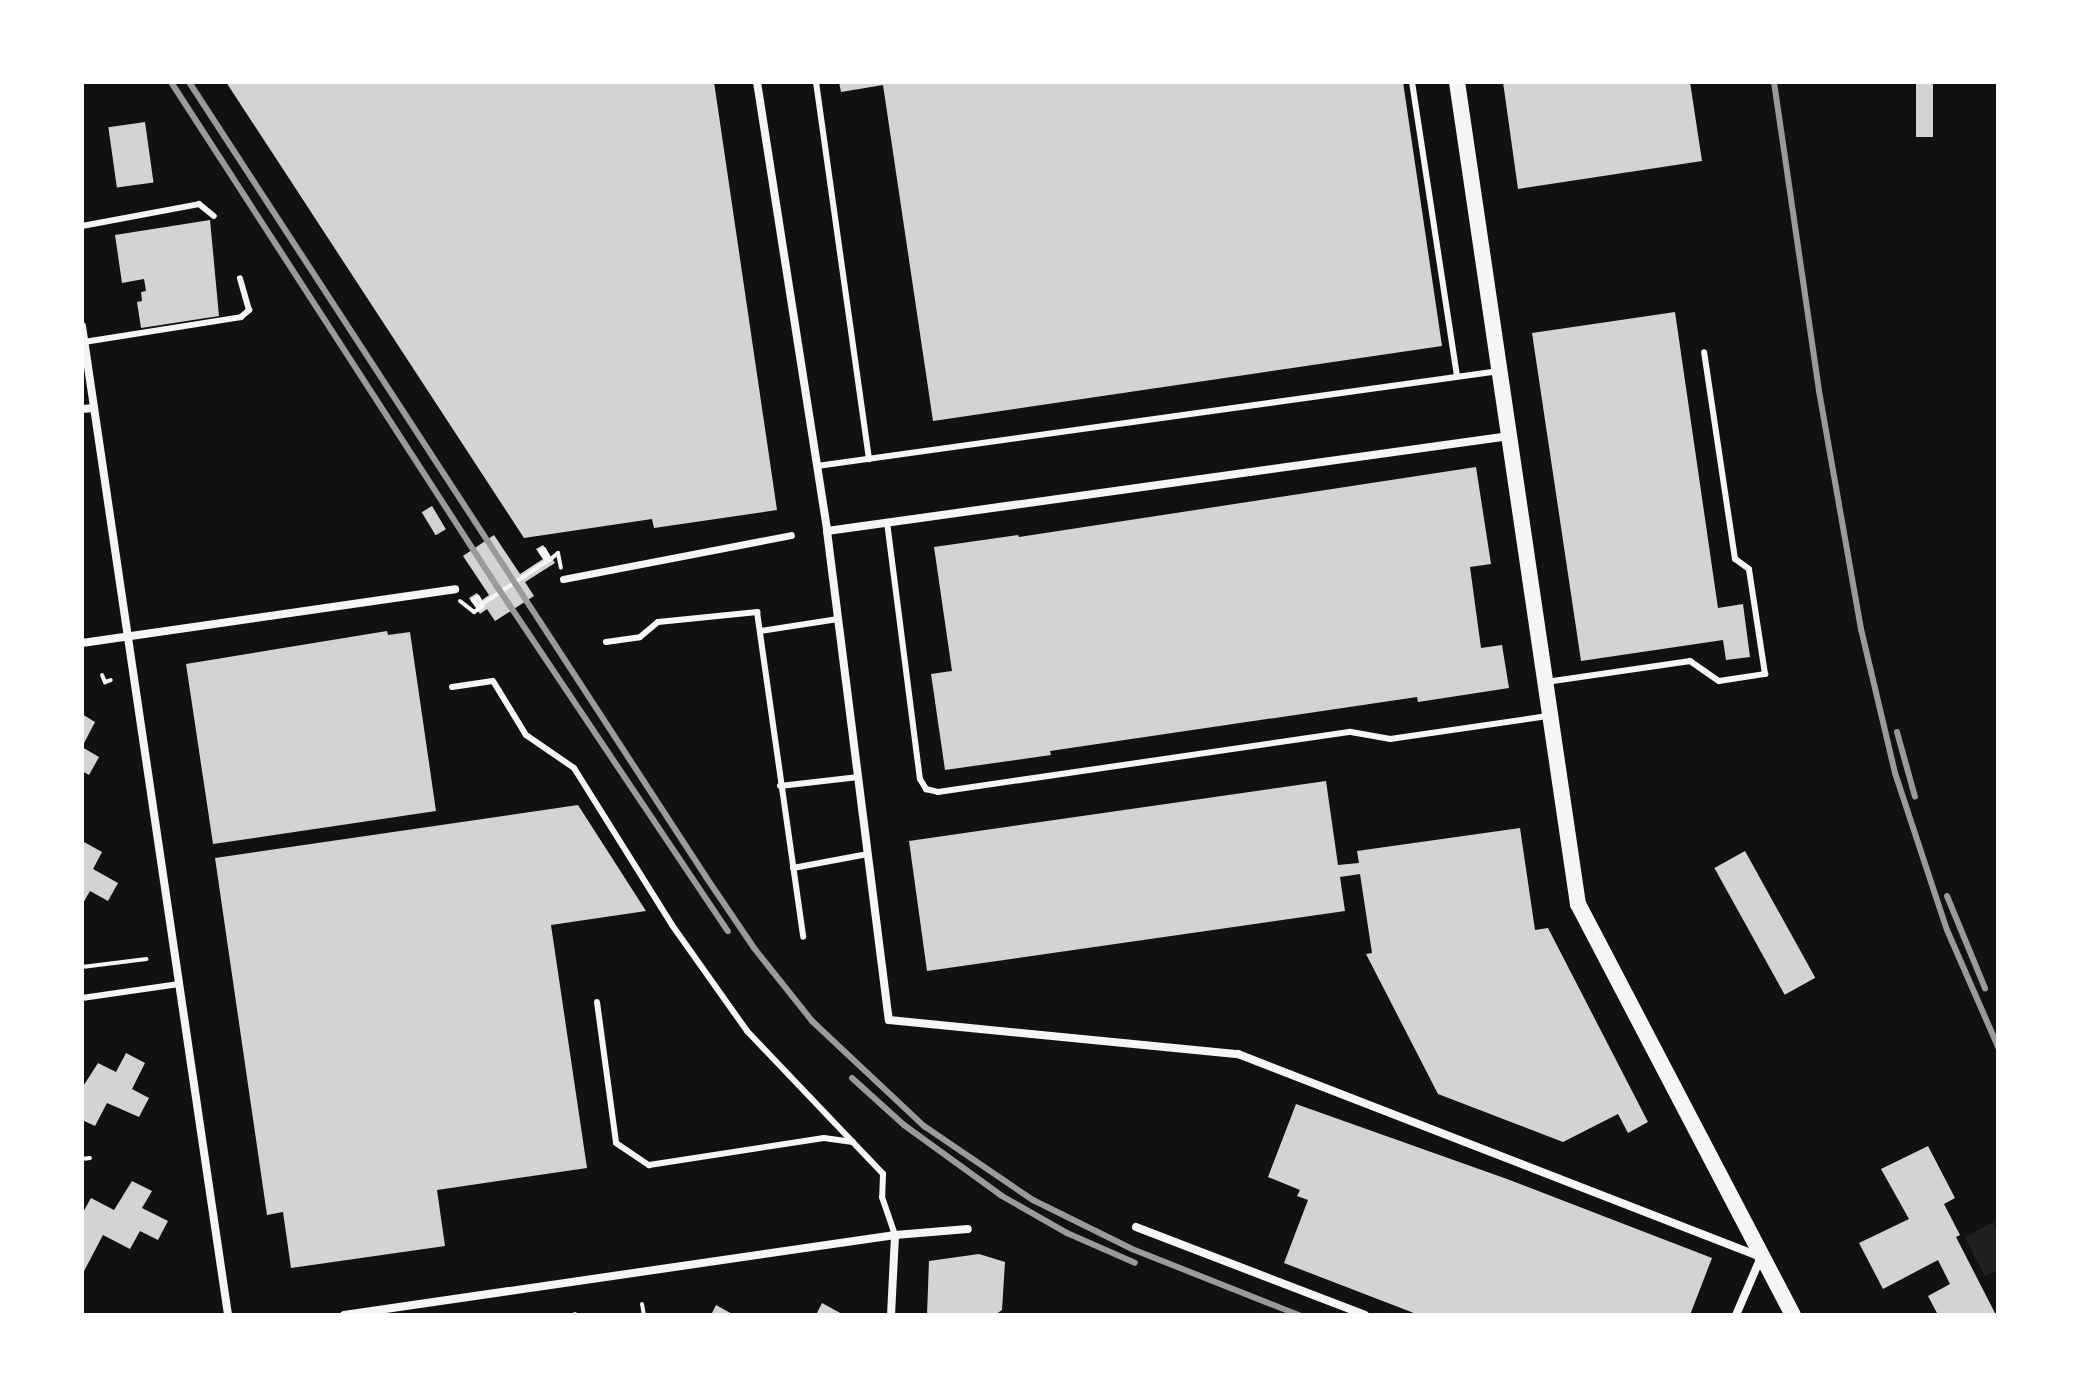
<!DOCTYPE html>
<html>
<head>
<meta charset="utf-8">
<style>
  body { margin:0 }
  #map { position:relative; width:2080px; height:1397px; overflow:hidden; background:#111; font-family:Arial,sans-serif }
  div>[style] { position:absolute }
  .green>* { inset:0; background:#202020 }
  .building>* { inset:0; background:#d3d3d3; transform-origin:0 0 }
  .path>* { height:4px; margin:-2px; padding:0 2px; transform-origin:2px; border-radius:2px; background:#f5f5f5 }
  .service>* { height:6px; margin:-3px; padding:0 3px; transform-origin:3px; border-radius:3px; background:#f5f5f5 }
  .pedestrian>* { height:7px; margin:-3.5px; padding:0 3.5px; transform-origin:3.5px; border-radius:3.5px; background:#f5f5f5 }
  .minor>* { height:8px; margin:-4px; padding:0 4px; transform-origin:4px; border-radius:4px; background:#f5f5f5 }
  .secondary>* { height:16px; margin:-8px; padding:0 8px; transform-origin:8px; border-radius:8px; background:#f5f5f5 }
  .rail>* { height:6px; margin:-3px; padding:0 3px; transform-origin:3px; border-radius:3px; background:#9a9a9a }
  span { translate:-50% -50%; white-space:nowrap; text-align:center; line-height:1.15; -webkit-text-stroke:8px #fff; paint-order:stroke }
  .frame { position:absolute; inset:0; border:84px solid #fff; pointer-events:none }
</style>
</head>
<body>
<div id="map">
  <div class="green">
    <div style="clip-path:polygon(1993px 1222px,1998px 1232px,1998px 1270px,1985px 1276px,1965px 1237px)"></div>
  </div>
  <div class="building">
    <div style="clip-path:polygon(226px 82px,714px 82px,777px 510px,654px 528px,652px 519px,524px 538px)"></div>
    <div style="clip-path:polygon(839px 82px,1403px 82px,1442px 346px,933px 421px,883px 85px,841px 92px)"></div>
    <div style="clip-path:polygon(1503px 82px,1690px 82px,1702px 161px,1518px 189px)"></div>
    <div style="left:1916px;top:82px;width:17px;height:55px"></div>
    <div style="left:145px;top:122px;width:61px;height:37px;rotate:82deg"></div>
    <div style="clip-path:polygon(210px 220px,219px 316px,141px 328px,137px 302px,142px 301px,141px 292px,146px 291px,144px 279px,122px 283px,115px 235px)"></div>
    <div style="clip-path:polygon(1675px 312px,1718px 608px,1743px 604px,1750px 657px,1726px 660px,1723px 640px,1581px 661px,1532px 333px)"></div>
    <div style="clip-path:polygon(1476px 467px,1491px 564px,1470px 567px,1481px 648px,1502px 645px,1509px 688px,1418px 702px,1417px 697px,1050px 751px,1051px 755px,945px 770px,931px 674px,952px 671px,934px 547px,1018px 535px,1019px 537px)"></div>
    <div style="left:432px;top:506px;width:27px;height:12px;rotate:59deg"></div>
    <div style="clip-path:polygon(494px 535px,520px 574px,543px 559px,536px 549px,543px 545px,555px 563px,525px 582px,534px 596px,495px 621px,487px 609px,480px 614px,469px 598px,477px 593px,482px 600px,489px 595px,463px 556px)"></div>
    <div style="clip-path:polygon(387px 631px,388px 635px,410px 632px,436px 811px,213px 844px,186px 664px)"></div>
    <div style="clip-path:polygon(82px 714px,95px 722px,82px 747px)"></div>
    <div style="clip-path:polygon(82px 747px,99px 757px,89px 775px,82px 771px)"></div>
    <div style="clip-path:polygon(1326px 781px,1338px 865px,1359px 863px,1357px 851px,1520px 828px,1535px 930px,1548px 928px,1648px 1122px,1628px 1133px,1618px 1114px,1563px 1142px,1438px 1094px,1366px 954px,1372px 953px,1360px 874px,1340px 877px,1345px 911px,927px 971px,909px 841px)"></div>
    <div style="clip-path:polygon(578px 805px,646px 911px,551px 925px,587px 1168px,437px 1190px,445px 1246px,291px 1268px,283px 1212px,267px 1215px,215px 858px)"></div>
    <div style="clip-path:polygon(84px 842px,102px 852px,93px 869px,118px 883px,108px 901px,90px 891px,82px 905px)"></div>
    <div style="left:1745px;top:851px;width:145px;height:35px;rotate:61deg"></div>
    <div style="clip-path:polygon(126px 1053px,145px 1063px,132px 1089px,149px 1098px,139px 1117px,107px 1103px,95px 1126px,82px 1120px,82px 1088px,98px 1063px,116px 1072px)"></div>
    <div style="clip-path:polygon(1296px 1104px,1507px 1179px,1712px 1258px,1690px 1315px,1419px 1315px,1284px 1263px,1308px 1200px,1297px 1196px,1300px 1190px,1268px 1177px)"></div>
    <div style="clip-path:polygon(1928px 1146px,1955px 1198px,1944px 1204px,1960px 1235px,1956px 1237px,1996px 1315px,1938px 1315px,1928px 1296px,1950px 1284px,1938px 1260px,1883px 1289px,1859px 1243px,1909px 1219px,1881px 1169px)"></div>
    <div style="clip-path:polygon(132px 1181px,152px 1191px,142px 1208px,168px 1221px,158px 1240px,140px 1231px,130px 1249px,103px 1235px,82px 1275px,82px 1214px,91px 1198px,114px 1210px)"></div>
    <div style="clip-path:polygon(979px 1254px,1005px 1262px,1002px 1310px,995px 1315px,927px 1315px,929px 1261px)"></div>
    <div style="clip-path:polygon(822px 1303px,844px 1315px,816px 1315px)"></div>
    <div style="clip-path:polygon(716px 1305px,734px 1315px,711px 1315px)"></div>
  </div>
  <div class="path">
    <div style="left:460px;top:601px;width:18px;rotate:38deg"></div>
    <div style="left:474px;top:612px;width:11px;rotate:-34deg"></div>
    <div style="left:483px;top:606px;width:10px;rotate:-119deg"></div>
    <div style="left:478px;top:597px;width:6px;rotate:149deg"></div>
    <div style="left:473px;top:600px;width:5px;rotate:53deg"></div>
    <div style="left:476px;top:604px;width:4px;rotate:56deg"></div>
    <div style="left:478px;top:607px;width:87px;rotate:-33.7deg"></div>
    <div style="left:550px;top:559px;width:4px;rotate:-124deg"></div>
    <div style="left:548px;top:556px;width:8px;rotate:-120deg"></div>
    <div style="left:544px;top:549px;width:4px;rotate:153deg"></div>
    <div style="left:540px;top:551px;width:12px;rotate:55deg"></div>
    <div style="left:547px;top:561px;width:6px;rotate:-31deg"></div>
    <div style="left:552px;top:558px;width:8px;rotate:-40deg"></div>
    <div style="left:558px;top:553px;width:15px;rotate:79deg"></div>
    <div style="left:102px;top:675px;width:8px;rotate:67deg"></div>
    <div style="left:105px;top:682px;width:6px;rotate:-18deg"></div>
    <div style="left:82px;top:967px;width:65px;rotate:-7deg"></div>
    <div style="left:82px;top:1159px;width:8px;rotate:-7deg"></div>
    <div style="left:642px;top:1304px;width:11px;rotate:80deg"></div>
    <div style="left:575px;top:1314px;width:1px;rotate:90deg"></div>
  </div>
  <div class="service">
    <div style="left:816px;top:82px;width:381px;rotate:82deg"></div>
    <div style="left:1412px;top:82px;width:298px;rotate:81.3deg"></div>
    <div style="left:82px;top:226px;width:119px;rotate:-10.6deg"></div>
    <div style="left:199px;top:204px;width:19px;rotate:39deg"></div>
    <div style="left:84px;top:342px;width:159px;rotate:-9deg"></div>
    <div style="left:241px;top:317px;width:11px;rotate:-41deg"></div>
    <div style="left:249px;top:310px;width:33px;rotate:-106deg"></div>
    <div style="left:817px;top:466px;width:689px;rotate:-7.93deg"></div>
    <div style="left:887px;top:522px;width:259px;rotate:82.7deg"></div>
    <div style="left:920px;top:779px;width:12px;rotate:59deg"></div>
    <div style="left:926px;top:789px;width:12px;rotate:14deg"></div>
    <div style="left:938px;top:792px;width:417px;rotate:-8.3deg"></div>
    <div style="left:1351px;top:732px;width:40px;rotate:10deg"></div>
    <div style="left:1390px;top:739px;width:159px;rotate:-8.3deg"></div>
    <div style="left:760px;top:631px;width:79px;rotate:-8.7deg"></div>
    <div style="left:606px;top:642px;width:34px;rotate:-8deg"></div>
    <div style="left:640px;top:637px;width:23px;rotate:-40deg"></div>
    <div style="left:658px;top:622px;width:100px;rotate:-5.8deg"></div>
    <div style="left:757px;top:612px;width:328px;rotate:81.9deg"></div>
    <div style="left:1546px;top:682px;width:146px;rotate:-8.3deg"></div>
    <div style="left:1690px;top:661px;width:35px;rotate:35deg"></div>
    <div style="left:1719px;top:681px;width:47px;rotate:-8.7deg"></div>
    <div style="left:1765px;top:674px;width:106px;rotate:-98.7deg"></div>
    <div style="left:1749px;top:569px;width:17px;rotate:-144deg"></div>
    <div style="left:1735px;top:559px;width:209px;rotate:-98.5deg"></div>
    <div style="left:452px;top:687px;width:41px;rotate:-8.3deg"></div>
    <div style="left:493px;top:681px;width:63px;rotate:58.6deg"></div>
    <div style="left:526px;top:735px;width:58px;rotate:34.5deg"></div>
    <div style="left:574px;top:768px;width:185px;rotate:58deg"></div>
    <div style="left:672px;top:925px;width:130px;rotate:54.7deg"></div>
    <div style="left:747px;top:1031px;width:197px;rotate:46.4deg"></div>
    <div style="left:883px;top:1174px;width:23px;rotate:92deg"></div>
    <div style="left:882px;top:1197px;width:40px;rotate:71.1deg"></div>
    <div style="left:780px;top:786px;width:79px;rotate:-6.6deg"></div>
    <div style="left:793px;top:868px;width:76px;rotate:-10.6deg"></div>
    <div style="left:82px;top:998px;width:98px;rotate:-8.2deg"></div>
    <div style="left:597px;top:1002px;width:142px;rotate:82.3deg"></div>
    <div style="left:616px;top:1143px;width:40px;rotate:34deg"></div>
    <div style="left:649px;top:1165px;width:177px;rotate:-8.8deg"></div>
    <div style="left:824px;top:1138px;width:29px;rotate:8deg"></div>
  </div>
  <div class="pedestrian">
    <div style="left:563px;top:579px;width:232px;rotate:-10.9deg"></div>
  </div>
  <div class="minor">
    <div style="left:757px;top:82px;width:454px;rotate:81.1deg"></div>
    <div style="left:827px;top:531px;width:493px;rotate:82.8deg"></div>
    <div style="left:889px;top:1020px;width:351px;rotate:5.6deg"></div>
    <div style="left:1238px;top:1054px;width:561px;rotate:21.21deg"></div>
    <div style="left:1761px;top:1257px;width:63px;rotate:113.3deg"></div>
    <div style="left:82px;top:326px;width:1000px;rotate:81.6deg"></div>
    <div style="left:82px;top:409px;width:12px;rotate:-5deg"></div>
    <div style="left:827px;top:531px;width:689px;rotate:-7.93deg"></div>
    <div style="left:82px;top:643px;width:377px;rotate:-8.2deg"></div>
    <div style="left:1136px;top:1227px;width:245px;rotate:21deg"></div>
    <div style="left:344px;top:1315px;width:557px;rotate:-8.26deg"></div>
    <div style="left:895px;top:1235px;width:73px;rotate:-4.7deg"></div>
    <div style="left:891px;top:1315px;width:80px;rotate:-87.1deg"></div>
  </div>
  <div class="secondary">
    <div style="left:1457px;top:82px;width:831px;rotate:81.63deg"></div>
    <div style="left:1578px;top:904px;width:464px;rotate:62.4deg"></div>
  </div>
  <div class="rail">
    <div style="left:171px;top:82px;width:602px;rotate:57.13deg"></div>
    <div style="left:498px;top:588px;width:413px;rotate:56.2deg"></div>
    <div style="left:189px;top:82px;width:948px;rotate:56.96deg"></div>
    <div style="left:706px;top:877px;width:86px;rotate:55.9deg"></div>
    <div style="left:754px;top:948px;width:93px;rotate:51.5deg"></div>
    <div style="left:812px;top:1021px;width:154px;rotate:43.2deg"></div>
    <div style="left:924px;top:1126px;width:132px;rotate:34.2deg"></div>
    <div style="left:1033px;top:1200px;width:110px;rotate:26.3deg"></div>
    <div style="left:1132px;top:1249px;width:180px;rotate:21.6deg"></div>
    <div style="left:1774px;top:82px;width:312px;rotate:81.7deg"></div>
    <div style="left:1819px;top:391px;width:242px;rotate:80deg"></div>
    <div style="left:1861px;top:629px;width:148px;rotate:76.7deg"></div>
    <div style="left:1895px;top:773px;width:165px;rotate:71.7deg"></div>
    <div style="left:1947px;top:930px;width:128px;rotate:66.4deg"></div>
    <div style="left:1897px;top:732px;width:67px;rotate:74.5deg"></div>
    <div style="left:1947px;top:896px;width:100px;rotate:67.6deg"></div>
    <div style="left:852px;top:1078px;width:70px;rotate:42.1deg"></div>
    <div style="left:904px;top:1125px;width:121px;rotate:35.9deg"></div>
    <div style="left:1002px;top:1196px;width:75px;rotate:29.6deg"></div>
    <div style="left:1067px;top:1233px;width:74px;rotate:23.8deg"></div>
  </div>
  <div class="frame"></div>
</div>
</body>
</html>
